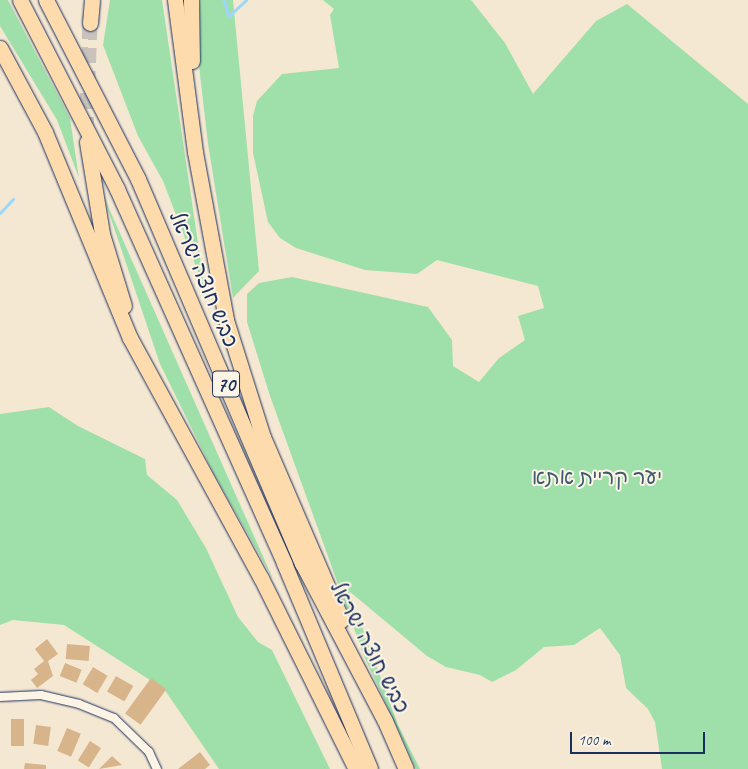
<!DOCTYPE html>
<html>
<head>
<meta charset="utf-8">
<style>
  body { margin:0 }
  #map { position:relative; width:748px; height:769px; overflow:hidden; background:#f5e8d3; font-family:Caveat,"Playpen Sans Hebrew",sans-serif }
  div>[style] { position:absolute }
  .green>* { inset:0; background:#9fe0aa }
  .stream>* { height:2.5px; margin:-1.25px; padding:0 1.25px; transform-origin:1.25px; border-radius:1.25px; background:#9dd6fd }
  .building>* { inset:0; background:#d8b48a; transform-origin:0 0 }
  .motorway-tunnel>* { height:15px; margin-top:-7.5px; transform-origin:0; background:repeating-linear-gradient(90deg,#c9c3bc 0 15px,transparent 0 23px) }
  .roads { filter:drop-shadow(0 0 1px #1b2f5e) drop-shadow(0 0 1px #1b2f5e) }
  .minor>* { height:8px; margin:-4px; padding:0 4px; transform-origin:4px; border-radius:4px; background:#fcf5e5 }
  .motorway>* { height:15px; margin:-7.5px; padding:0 7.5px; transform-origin:7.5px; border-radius:7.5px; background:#fedbac }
  span { translate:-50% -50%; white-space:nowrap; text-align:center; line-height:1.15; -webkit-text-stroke:4px #fcf5e5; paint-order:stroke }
  .shield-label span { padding:1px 4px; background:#fcf5e5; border:1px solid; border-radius:4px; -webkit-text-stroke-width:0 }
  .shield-label { font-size:20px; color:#1b2f5e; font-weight:700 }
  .street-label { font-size:21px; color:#1b2f5e }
  .park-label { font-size:21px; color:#3c5b71 }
  .scale { position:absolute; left:570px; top:732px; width:135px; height:22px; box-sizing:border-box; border:2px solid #1b2f5e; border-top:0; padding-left:6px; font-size:15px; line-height:18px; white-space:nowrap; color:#1b2f5e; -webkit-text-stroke:4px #fcf5e5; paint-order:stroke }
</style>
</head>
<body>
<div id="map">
  <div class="green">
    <div style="clip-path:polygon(0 0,8px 0,70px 118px,79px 178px,57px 120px,0 26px)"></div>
    <div style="clip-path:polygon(110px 0,162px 0,205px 290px,163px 181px,138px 136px,103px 45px)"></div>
    <div style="clip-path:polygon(200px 0,233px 0,259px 271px,233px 298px,208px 144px,198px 57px)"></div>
    <div style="clip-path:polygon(323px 0,471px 0,505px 43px,533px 94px,596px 21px,627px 4px,748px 104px,748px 769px,662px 769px,655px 722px,648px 709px,626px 688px,620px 655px,600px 628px,574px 645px,544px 647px,516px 670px,492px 682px,480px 675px,446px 667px,427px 656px,349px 591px,398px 725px,420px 769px,416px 769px,364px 656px,270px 396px,247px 322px,247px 294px,259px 283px,292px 277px,428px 307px,452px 340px,453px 366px,479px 382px,499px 358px,525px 340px,518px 316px,544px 308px,538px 286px,437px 260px,417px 274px,365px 270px,296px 248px,280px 238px,268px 222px,253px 153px,253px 116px,257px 101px,282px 74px,339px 68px,330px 15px,334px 9px)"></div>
    <div style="clip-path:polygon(103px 195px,273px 579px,213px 472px,160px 364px)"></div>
    <div style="clip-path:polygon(49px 407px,78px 426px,145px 459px,147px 475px,177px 500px,206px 548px,238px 617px,258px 642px,272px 650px,330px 769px,219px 769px,164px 689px,64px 625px,13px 620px,0 625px,0 414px)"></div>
  </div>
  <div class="stream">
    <div style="left:224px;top:0;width:17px;rotate:73deg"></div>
    <div style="left:229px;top:16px;width:23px;rotate:-43deg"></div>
    <div style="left:0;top:213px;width:19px;rotate:-47deg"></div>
  </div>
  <div class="building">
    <div style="clip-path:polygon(47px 639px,58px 654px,48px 661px,53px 676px,37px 688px,31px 680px,38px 674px,34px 669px,44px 661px,35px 649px)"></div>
    <div style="left:67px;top:644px;width:23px;height:15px;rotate:5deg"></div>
    <div style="left:65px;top:663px;width:18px;height:14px;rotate:22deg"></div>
    <div style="left:93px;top:667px;width:17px;height:20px;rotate:31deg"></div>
    <div style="left:116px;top:676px;width:20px;height:18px;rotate:30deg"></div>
    <div style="left:151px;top:678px;width:19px;height:44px;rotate:36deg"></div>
    <div style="left:11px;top:719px;width:13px;height:27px"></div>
    <div style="left:36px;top:725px;width:15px;height:19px;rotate:8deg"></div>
    <div style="left:67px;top:728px;width:15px;height:25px;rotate:23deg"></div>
    <div style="left:90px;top:741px;width:13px;height:23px;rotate:32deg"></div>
    <div style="clip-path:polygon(200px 752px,210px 765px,205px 769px,178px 769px)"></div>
    <div style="clip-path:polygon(112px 756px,122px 765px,99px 769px)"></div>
    <div style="clip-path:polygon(25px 763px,46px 765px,46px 769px,24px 769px)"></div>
  </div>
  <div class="motorway-tunnel">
    <div style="left:86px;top:131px;width:108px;rotate:-87.9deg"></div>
  </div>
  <div class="roads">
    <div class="minor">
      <div style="left:0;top:697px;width:41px;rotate:-2.8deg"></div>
      <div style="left:41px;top:695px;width:39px;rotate:13deg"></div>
      <div style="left:79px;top:704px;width:38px;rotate:22deg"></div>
      <div style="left:114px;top:718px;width:49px;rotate:44.2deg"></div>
      <div style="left:149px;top:752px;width:19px;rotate:65deg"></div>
    </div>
    <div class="motorway">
      <div style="left:20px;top:0;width:212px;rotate:62.8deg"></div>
      <div style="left:117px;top:189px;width:410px;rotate:65.9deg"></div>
      <div style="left:284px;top:563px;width:223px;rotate:67.3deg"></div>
      <div style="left:46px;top:0;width:201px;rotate:62.8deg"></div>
      <div style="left:138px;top:179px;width:418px;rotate:66.9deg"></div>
      <div style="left:302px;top:563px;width:178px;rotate:62.3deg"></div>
      <div style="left:385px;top:721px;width:52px;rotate:66.4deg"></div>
      <div style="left:175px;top:0;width:153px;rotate:82.5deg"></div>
      <div style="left:195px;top:152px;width:171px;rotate:79.5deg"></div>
      <div style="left:226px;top:320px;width:123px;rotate:72.5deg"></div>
      <div style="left:263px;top:437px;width:199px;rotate:66.7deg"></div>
      <div style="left:191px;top:0;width:61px;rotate:89.1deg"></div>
      <div style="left:90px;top:23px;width:23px;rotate:-85deg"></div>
      <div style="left:0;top:48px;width:95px;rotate:61.8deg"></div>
      <div style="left:45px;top:132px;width:223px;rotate:67.6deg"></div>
      <div style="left:130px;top:338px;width:273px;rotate:61.4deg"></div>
      <div style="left:261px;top:578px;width:213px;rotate:63.6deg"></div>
      <div style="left:87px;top:142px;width:93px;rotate:80.7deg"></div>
      <div style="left:102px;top:234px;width:75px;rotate:73deg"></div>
    </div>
  </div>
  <div class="shield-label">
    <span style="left:226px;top:384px">70</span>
  </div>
  <div class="street-label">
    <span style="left:204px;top:279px;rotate:67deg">כביש חוצה ישראל</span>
    <span style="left:370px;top:647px;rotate:62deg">כביש חוצה ישראל</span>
  </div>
  <div class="park-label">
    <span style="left:597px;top:477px">יער קריית אתא</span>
  </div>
  <div class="scale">100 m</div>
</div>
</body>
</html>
